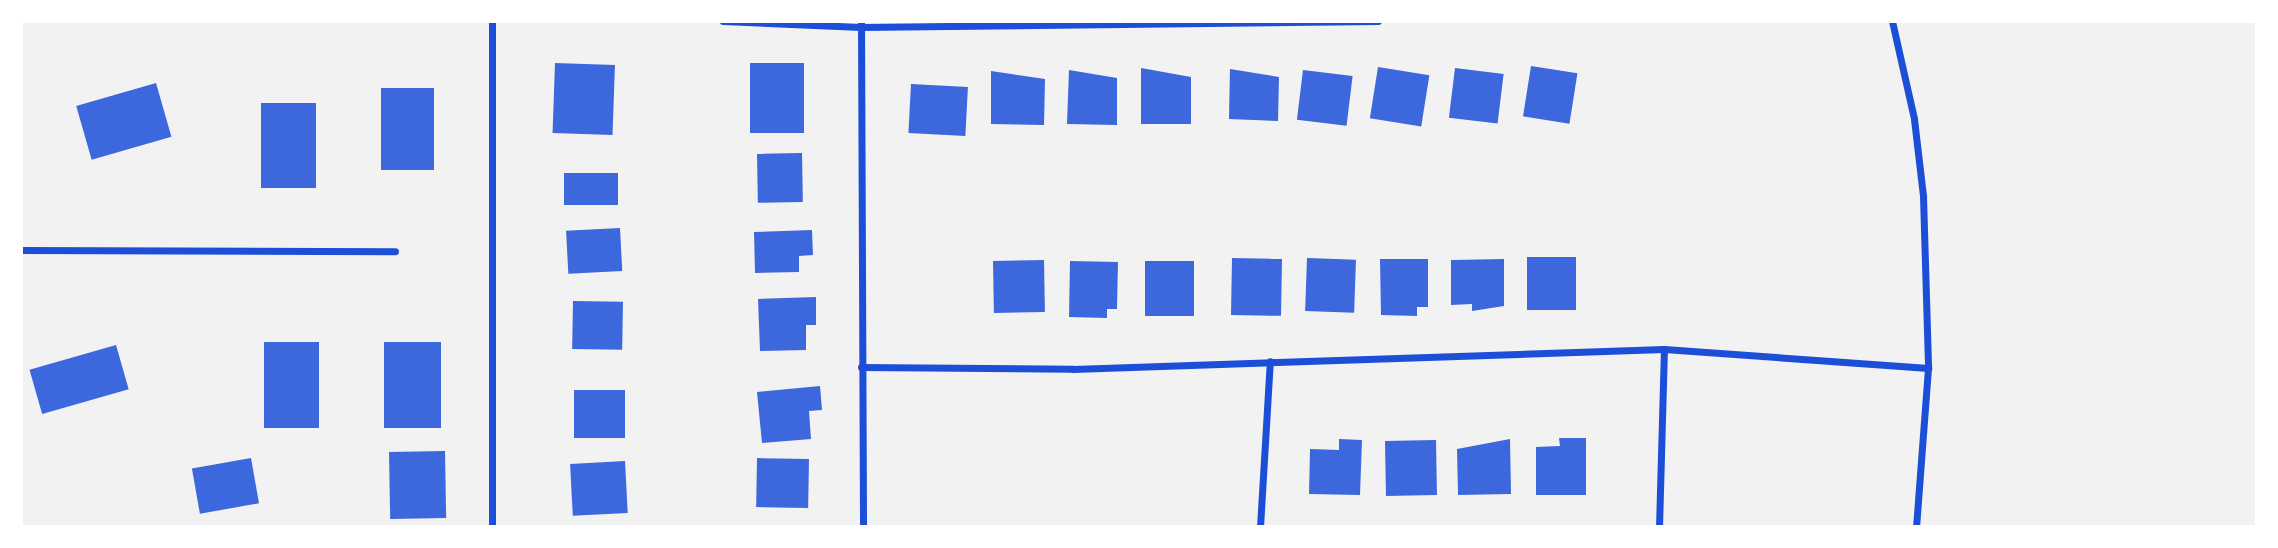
<!DOCTYPE html>
<html>
<head>
<meta charset="utf-8">
<style>
  body { margin:0 }
  #map { position:relative; width:2278px; height:548px; overflow:hidden; background:#f2f2f2; font-family:Signika,sans-serif }
  div>[style] { position:absolute }
  .building>* { inset:0; background:#3d67dc; transform-origin:0 0 }
  .minor>* { height:7px; margin:-3.5px; padding:0 3.5px; transform-origin:3.5px; border-radius:3.5px; background:#1d4ed8 }
  span { translate:-50% -50%; white-space:nowrap; text-align:center; line-height:1.15; -webkit-text-stroke:6px #fff; paint-order:stroke }
  .frame { position:absolute; inset:0; border:23px solid #fff; pointer-events:none }
</style>
</head>
<body>
<div id="map">
  <div class="building">
    <div style="left:555px;top:63px;width:60px;height:70px;rotate:2deg"></div>
    <div style="left:750px;top:63px;width:54px;height:70px"></div>
    <div style="left:1531px;top:66px;width:47px;height:51px;rotate:9deg"></div>
    <div style="left:1378px;top:67px;width:52px;height:52px;rotate:9deg"></div>
    <div style="clip-path:polygon(1141px 68px,1191px 77px,1191px 124px,1141px 124px)"></div>
    <div style="left:1455px;top:68px;width:49px;height:50px;rotate:7deg"></div>
    <div style="clip-path:polygon(1230px 69px,1279px 77px,1278px 121px,1229px 119px)"></div>
    <div style="clip-path:polygon(1069px 70px,1117px 78px,1117px 125px,1067px 124px)"></div>
    <div style="left:1303px;top:70px;width:50px;height:50px;rotate:7deg"></div>
    <div style="clip-path:polygon(991px 71px,1045px 79px,1044px 125px,991px 124px)"></div>
    <div style="left:156px;top:83px;width:56px;height:83px;rotate:74deg"></div>
    <div style="left:911px;top:84px;width:57px;height:49px;rotate:3deg"></div>
    <div style="left:381px;top:88px;width:53px;height:82px"></div>
    <div style="left:261px;top:103px;width:55px;height:85px"></div>
    <div style="left:802px;top:153px;width:49px;height:45px;rotate:89deg"></div>
    <div style="left:564px;top:173px;width:54px;height:32px"></div>
    <div style="left:620px;top:228px;width:43px;height:54px;rotate:87deg"></div>
    <div style="clip-path:polygon(812px 230px,813px 255px,799px 256px,799px 272px,755px 273px,754px 232px)"></div>
    <div style="left:1527px;top:257px;width:49px;height:53px"></div>
    <div style="left:1232px;top:258px;width:50px;height:57px;rotate:1deg"></div>
    <div style="left:1307px;top:258px;width:49px;height:53px;rotate:2deg"></div>
    <div style="clip-path:polygon(1380px 259px,1428px 259px,1428px 307px,1417px 307px,1417px 316px,1381px 315px)"></div>
    <div style="clip-path:polygon(1504px 259px,1504px 306px,1472px 311px,1472px 304px,1451px 305px,1451px 260px)"></div>
    <div style="left:1044px;top:260px;width:52px;height:51px;rotate:89deg"></div>
    <div style="clip-path:polygon(1070px 261px,1118px 262px,1117px 309px,1107px 309px,1107px 318px,1069px 317px)"></div>
    <div style="left:1145px;top:261px;width:49px;height:55px"></div>
    <div style="clip-path:polygon(816px 297px,816px 325px,806px 325px,806px 350px,760px 351px,758px 299px)"></div>
    <div style="left:573px;top:301px;width:50px;height:48px;rotate:1deg"></div>
    <div style="left:264px;top:342px;width:55px;height:86px"></div>
    <div style="left:441px;top:342px;width:86px;height:57px;rotate:90deg"></div>
    <div style="left:116px;top:345px;width:46px;height:90px;rotate:74deg"></div>
    <div style="clip-path:polygon(820px 386px,822px 410px,809px 411px,811px 439px,762px 443px,757px 392px)"></div>
    <div style="left:574px;top:390px;width:51px;height:48px"></div>
    <div style="clip-path:polygon(1559px 438px,1586px 438px,1586px 495px,1536px 495px,1536px 447px,1560px 446px)"></div>
    <div style="clip-path:polygon(1339px 439px,1362px 440px,1360px 495px,1309px 494px,1310px 449px,1339px 450px)"></div>
    <div style="clip-path:polygon(1510px 439px,1511px 494px,1458px 495px,1457px 449px)"></div>
    <div style="left:1436px;top:440px;width:55px;height:51px;rotate:89deg"></div>
    <div style="left:445px;top:451px;width:67px;height:56px;rotate:89deg"></div>
    <div style="left:251px;top:458px;width:46px;height:60px;rotate:80deg"></div>
    <div style="left:809px;top:459px;width:49px;height:52px;rotate:91deg"></div>
    <div style="left:625px;top:461px;width:52px;height:55px;rotate:87deg"></div>
  </div>
  <div class="minor">
    <div style="left:492px;top:21px;width:506px;rotate:90deg"></div>
    <div style="left:723px;top:21px;width:138px;rotate:2.5deg"></div>
    <div style="left:861px;top:27px;width:517px;rotate:-0.66deg"></div>
    <div style="left:861px;top:21px;width:506px;rotate:89.77deg"></div>
    <div style="left:1892px;top:21px;width:100px;rotate:77.3deg"></div>
    <div style="left:1914px;top:119px;width:78px;rotate:83.3deg"></div>
    <div style="left:1923px;top:196px;width:172px;rotate:88.3deg"></div>
    <div style="left:1928px;top:368px;width:159px;rotate:94.3deg"></div>
    <div style="left:21px;top:250px;width:374px;rotate:0.2deg"></div>
    <div style="left:861px;top:367px;width:212px;rotate:0.5deg"></div>
    <div style="left:1073px;top:369px;width:591px;rotate:-1.94deg"></div>
    <div style="left:1664px;top:349px;width:265px;rotate:4.1deg"></div>
    <div style="left:1260px;top:527px;width:166px;rotate:-86.6deg"></div>
    <div style="left:1659px;top:527px;width:178px;rotate:-88.4deg"></div>
  </div>
  <div class="frame"></div>
</div>
</body>
</html>
